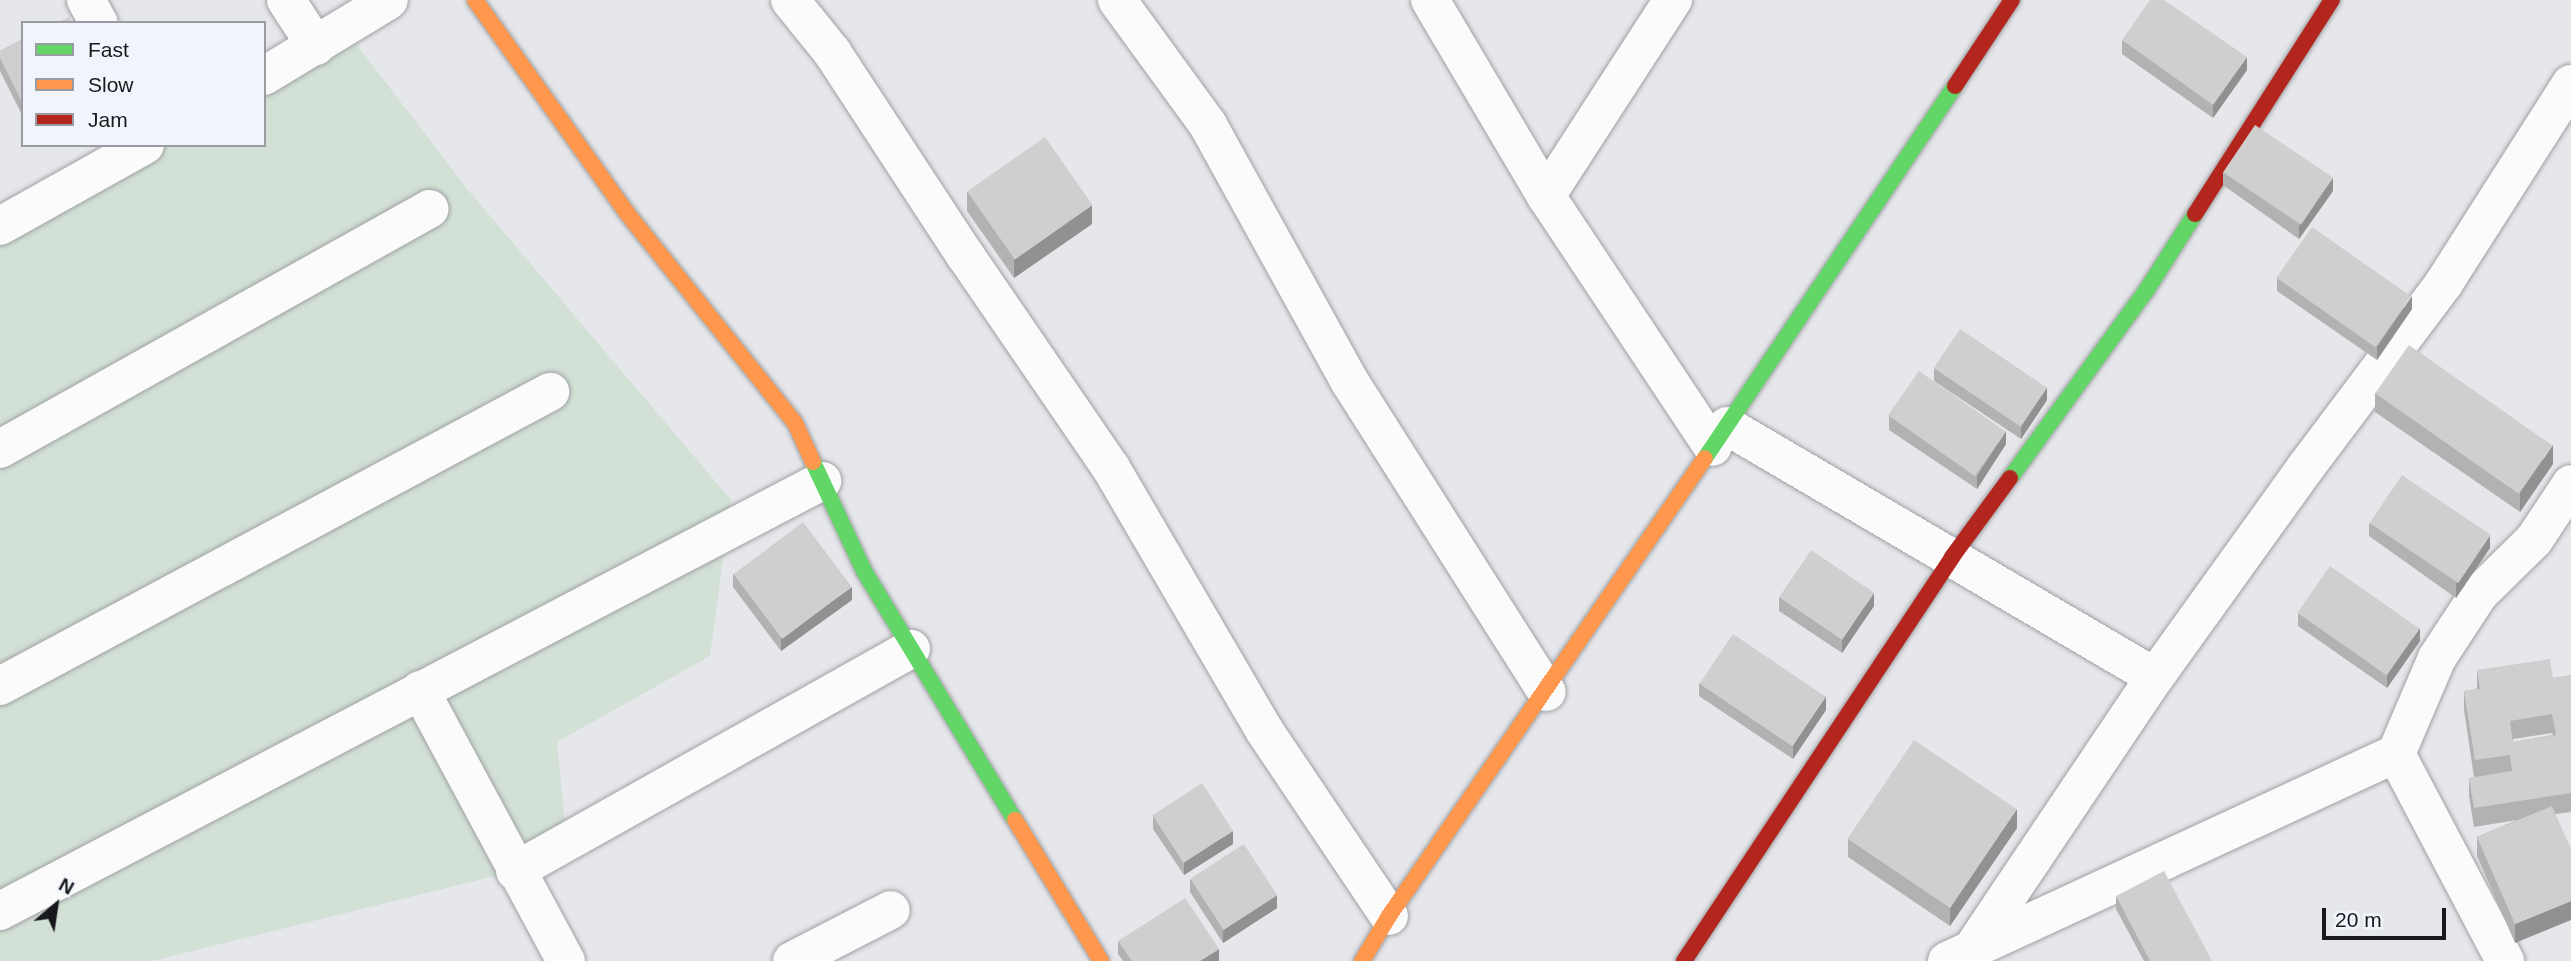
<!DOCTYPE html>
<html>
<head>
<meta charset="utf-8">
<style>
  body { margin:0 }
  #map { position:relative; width:2571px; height:961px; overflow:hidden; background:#e5e7eb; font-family:Helvetica,sans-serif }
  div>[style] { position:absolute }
  .green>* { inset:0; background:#d2e0d5 }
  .roads { filter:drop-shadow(0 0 2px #a0a1a4) drop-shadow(0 0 2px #a0a1a4) }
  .street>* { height:38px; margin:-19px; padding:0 19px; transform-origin:19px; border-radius:19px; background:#fbfbfc }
  .fast>* { height:16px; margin:-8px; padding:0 8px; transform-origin:8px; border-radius:8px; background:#63d668 }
  .slow>* { height:16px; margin:-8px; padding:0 8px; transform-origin:8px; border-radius:8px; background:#ff974d }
  .jam>* { height:16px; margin:-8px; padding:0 8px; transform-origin:8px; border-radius:8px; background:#b3261e }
  .wall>* { inset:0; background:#b2b2b3 }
  .shaded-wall>* { inset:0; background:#919192 }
  .building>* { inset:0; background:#cfcfd0; transform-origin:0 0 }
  span { translate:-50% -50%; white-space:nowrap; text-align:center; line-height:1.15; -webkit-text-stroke:6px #f1f4fb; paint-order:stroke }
  .legend { position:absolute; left:21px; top:21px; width:245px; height:126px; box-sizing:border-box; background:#f1f4fb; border:2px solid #9a9ca2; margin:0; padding:9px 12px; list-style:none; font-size:21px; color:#18191c }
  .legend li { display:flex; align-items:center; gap:14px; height:35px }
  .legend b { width:35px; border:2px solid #9a9ca2 }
  .north { position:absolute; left:21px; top:870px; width:70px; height:70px; -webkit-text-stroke:5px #f1f4fb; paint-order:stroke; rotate:29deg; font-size:19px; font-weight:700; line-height:28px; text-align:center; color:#18191c }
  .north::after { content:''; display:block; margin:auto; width:24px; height:32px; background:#18191c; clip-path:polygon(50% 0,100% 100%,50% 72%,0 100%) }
  .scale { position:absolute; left:2322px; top:908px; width:124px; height:32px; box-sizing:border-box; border:4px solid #18191c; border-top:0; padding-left:9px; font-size:21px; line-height:24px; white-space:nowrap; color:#18191c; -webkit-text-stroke:5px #f1f4fb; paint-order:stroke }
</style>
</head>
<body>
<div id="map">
  <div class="green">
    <div style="clip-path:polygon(344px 28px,468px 190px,731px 500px,710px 656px,557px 742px,568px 858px,152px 961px,0 961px,0 240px,154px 145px,264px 145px,264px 77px)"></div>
  </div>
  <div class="roads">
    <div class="street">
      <div style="left:86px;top:0;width:26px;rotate:61deg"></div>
      <div style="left:286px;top:0;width:55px;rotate:56.9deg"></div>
      <div style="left:790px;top:0;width:67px;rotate:51.1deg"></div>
      <div style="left:832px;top:52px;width:243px;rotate:56.8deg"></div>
      <div style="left:965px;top:255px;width:258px;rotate:55.6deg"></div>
      <div style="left:1111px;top:468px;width:303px;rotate:59.7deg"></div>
      <div style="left:1264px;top:730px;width:224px;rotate:56.1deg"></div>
      <div style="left:1117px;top:0;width:155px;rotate:53.9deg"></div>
      <div style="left:1208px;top:125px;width:294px;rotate:61.1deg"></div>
      <div style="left:1350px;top:382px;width:367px;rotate:57.6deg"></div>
      <div style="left:1430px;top:0;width:228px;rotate:59.4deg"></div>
      <div style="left:1546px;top:196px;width:301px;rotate:56.4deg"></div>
      <div style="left:264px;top:76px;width:146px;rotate:-31.3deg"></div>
      <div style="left:1546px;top:196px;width:234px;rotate:-57.1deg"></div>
      <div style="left:0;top:226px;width:166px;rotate:-29.2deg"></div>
      <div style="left:1727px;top:426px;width:496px;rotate:30.4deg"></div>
      <div style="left:0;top:449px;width:492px;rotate:-29.2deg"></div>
      <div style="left:0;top:686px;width:624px;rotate:-28.13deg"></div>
      <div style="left:420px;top:690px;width:308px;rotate:61.7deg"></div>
      <div style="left:2396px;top:754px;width:234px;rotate:62.2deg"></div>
      <div style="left:515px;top:871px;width:454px;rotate:-29.3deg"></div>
      <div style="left:0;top:911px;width:928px;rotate:-27.61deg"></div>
      <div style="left:1972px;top:949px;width:328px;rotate:-56.1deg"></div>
      <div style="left:2155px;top:677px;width:259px;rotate:-54.3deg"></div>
      <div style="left:2306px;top:467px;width:230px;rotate:-53.1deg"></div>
      <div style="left:2444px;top:283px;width:236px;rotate:-57.5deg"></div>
      <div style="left:792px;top:961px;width:111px;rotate:-27.3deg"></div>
      <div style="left:1947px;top:961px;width:494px;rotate:-24.8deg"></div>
      <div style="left:2396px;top:754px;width:104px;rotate:-66.9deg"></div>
      <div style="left:2437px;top:658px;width:77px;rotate:-56.7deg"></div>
      <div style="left:2479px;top:594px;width:77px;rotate:-44.5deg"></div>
      <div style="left:2534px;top:540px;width:67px;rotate:-56.5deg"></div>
    </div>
    <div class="fast">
      <div style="left:1705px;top:458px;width:448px;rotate:-56.1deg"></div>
      <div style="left:813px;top:462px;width:120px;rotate:64.9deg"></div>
      <div style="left:864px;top:571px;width:291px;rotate:58.8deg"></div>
      <div style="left:2010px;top:478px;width:231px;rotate:-54deg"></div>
      <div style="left:2146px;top:291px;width:91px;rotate:-57.5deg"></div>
    </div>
    <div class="slow">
      <div style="left:475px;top:0;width:260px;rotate:54.5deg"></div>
      <div style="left:626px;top:212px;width:270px;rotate:51.3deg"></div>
      <div style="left:795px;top:423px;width:43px;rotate:65.2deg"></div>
      <div style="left:1015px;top:820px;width:165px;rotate:58.6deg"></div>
      <div style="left:1362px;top:961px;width:52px;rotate:-59deg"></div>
      <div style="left:1389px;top:916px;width:556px;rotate:-55.4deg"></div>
    </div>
    <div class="jam">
      <div style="left:1955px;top:86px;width:103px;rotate:-56.5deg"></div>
      <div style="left:2195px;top:214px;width:254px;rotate:-57.4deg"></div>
      <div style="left:1684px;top:961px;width:485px;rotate:-56.4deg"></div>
      <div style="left:1952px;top:557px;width:98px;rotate:-53.7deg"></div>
    </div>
  </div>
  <div class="wall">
    <div style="clip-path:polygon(23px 39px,23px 117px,0 71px,0 51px)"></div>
    <div style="clip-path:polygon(2122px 40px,2247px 70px,2213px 118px,2122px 54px)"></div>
    <div style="clip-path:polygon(2223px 172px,2333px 191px,2299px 239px,2223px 185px)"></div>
    <div style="clip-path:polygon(967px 192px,1092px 224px,1014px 278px,967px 211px)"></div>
    <div style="clip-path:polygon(2277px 278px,2412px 309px,2377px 360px,2277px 291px)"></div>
    <div style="clip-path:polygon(1934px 368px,2047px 400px,2021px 439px,1934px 381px)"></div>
    <div style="clip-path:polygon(2375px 393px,2553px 464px,2520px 512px,2375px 412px)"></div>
    <div style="clip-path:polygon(1889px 416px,2006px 444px,1977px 489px,1889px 430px)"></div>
    <div style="clip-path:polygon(2369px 523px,2490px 548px,2456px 598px,2369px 536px)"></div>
    <div style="clip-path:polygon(733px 574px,852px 600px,781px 651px,733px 587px)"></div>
    <div style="clip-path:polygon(1779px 597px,1874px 606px,1842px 653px,1779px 611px)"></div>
    <div style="clip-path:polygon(2298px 613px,2420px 641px,2387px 688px,2298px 626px)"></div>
    <div style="clip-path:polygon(evenodd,2477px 670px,2553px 678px,2571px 675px,2571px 812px,2556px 814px,2515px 943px,2477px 856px,2477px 837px,2517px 820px,2474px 827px,2469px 796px,2469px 778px,2474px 777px,2464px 710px,2464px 691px,2477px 689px,2477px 670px,2552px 733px,2553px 735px,2513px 742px,2513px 739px,2552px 733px)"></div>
    <div style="clip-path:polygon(1699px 683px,1826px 710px,1793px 759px,1699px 696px)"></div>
    <div style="clip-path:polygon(1153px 815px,1233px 844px,1184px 875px,1153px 829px)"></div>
    <div style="clip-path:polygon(2017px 828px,1950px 926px,1848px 857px,1848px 839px)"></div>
    <div style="clip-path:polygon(1190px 879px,1277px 908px,1223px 943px,1190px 892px)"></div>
    <div style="clip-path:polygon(2116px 896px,2212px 961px,2144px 961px,2116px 909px)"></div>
    <div style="clip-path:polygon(1118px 941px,1219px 961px,1123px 961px,1118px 954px)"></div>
  </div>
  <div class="shaded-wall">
    <div style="clip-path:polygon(2247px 57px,2247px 70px,2213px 118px,2213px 105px)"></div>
    <div style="clip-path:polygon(2333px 178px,2333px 191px,2299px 239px,2299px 225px)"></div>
    <div style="clip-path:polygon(1092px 205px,1092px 224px,1014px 278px,1014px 260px)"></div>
    <div style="clip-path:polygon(2412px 296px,2412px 309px,2377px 360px,2377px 347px)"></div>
    <div style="clip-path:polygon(2047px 387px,2047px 400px,2021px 439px,2021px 426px)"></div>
    <div style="clip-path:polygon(2006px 431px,2006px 444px,1977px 489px,1977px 476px)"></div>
    <div style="clip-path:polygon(2553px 445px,2553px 464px,2520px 512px,2520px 493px)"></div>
    <div style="clip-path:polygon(2490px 535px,2490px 548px,2456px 598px,2456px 584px)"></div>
    <div style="clip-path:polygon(852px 587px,852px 600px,781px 651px,781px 638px)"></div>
    <div style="clip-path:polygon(1874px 593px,1874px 606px,1842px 653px,1842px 640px)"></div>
    <div style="clip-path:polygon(2420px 628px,2420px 641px,2387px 688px,2387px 675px)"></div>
    <div style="clip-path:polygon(1826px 696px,1826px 710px,1793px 759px,1793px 746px)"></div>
    <div style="clip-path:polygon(2017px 809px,2017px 828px,1950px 926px,1950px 907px)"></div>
    <div style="clip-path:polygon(1233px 831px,1233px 844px,1184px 875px,1184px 862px)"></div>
    <div style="clip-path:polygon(1277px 895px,1277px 908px,1223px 943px,1223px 930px)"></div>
    <div style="clip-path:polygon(2571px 901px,2571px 920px,2515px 943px,2515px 924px)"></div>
    <div style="clip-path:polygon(1219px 949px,1219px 961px,1200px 961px)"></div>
  </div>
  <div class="building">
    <div style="clip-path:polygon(2150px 0,2164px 0,2247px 57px,2213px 105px,2122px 40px)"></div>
    <div style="clip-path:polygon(69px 17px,72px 23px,57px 23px)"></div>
    <div style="clip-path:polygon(23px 39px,23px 104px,0 58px,0 51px)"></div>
    <div style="left:2255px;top:125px;width:94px;height:57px;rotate:34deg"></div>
    <div style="left:1045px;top:137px;width:83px;height:95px;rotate:55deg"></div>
    <div style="left:2312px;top:227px;width:121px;height:62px;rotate:35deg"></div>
    <div style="left:1960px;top:329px;width:105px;height:47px;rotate:34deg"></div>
    <div style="left:2409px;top:345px;width:175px;height:59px;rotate:35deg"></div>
    <div style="left:1919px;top:371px;width:106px;height:54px;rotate:35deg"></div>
    <div style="left:2402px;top:475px;width:107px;height:58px;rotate:34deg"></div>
    <div style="left:803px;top:522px;width:81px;height:87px;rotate:53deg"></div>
    <div style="left:1811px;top:550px;width:76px;height:57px;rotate:34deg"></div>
    <div style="left:2330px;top:566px;width:109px;height:57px;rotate:35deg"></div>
    <div style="left:1733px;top:634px;width:112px;height:60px;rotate:34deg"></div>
    <div style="clip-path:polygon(evenodd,2550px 659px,2553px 678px,2571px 675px,2571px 793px,2474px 808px,2469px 778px,2512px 771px,2510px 755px,2475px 760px,2464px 691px,2480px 689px,2477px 670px,2550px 659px,2552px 714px,2556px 735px,2513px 742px,2510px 721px,2552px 714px)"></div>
    <div style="left:1914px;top:740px;width:124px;height:119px;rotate:34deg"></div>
    <div style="left:1202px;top:783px;width:57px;height:59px;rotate:57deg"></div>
    <div style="clip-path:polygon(2552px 806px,2571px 849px,2571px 901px,2515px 924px,2477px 837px)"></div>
    <div style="left:1244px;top:844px;width:61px;height:64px;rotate:57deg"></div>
    <div style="clip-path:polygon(2164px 871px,2212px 961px,2150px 961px,2116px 896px)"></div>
    <div style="clip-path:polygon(1185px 898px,1219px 949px,1200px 961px,1132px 961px,1118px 941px)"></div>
  </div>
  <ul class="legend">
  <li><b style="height:9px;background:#63d668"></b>Fast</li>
  <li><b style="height:9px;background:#ff974d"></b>Slow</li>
  <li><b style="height:9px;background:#b3261e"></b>Jam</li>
  </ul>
  <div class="north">N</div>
  <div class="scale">20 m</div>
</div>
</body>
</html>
